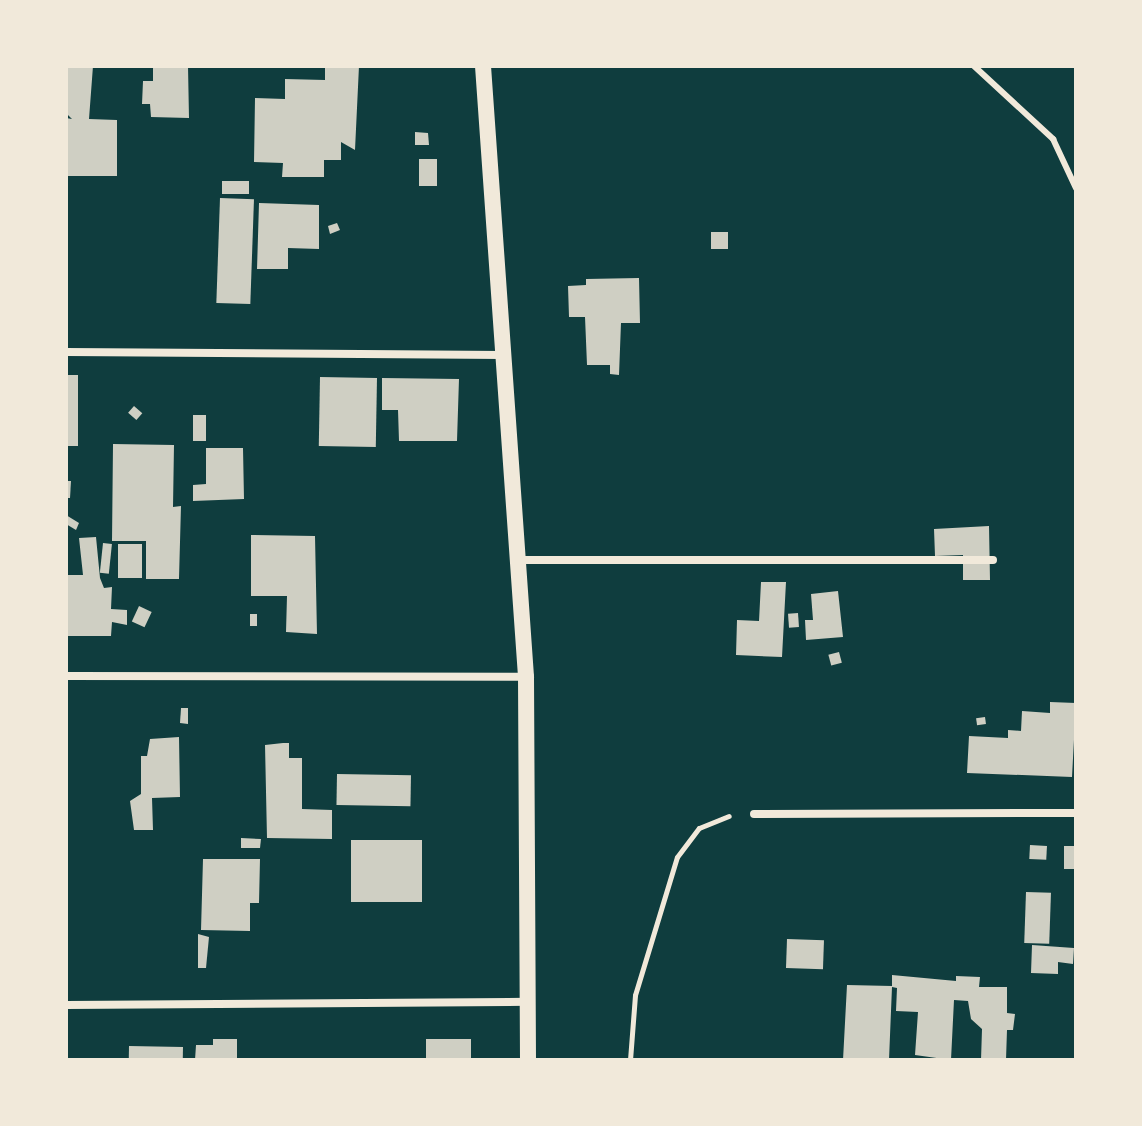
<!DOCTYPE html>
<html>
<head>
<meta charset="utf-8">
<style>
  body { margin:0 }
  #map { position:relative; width:1142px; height:1126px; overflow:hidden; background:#0f3d3e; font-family:"Times New Roman",serif }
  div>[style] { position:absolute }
  .building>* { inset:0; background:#cfcfc3; transform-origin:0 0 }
  .path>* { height:5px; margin:-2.5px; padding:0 2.5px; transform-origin:2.5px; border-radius:2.5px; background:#f1e9da }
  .service>* { height:6px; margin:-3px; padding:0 3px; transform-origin:3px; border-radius:3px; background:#f1e9da }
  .minor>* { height:8px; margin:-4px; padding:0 4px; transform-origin:4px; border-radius:4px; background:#f1e9da }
  .secondary>* { height:16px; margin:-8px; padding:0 8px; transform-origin:8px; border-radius:8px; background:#f1e9da }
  span { translate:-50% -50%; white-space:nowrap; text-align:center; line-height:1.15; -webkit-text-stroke:8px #f1e9da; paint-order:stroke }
  .frame { position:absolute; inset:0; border:68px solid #f1e9da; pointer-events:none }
</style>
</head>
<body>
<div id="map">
  <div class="building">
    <div style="clip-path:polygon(66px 66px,93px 66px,89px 119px,117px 120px,117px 176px,66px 176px,66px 118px,72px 119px,66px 113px)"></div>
    <div style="clip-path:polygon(153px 66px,188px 66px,189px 118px,151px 117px,150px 104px,142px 104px,143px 81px,153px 81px)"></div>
    <div style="clip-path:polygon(325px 66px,359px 66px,355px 150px,341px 142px,341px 160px,324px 160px,324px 177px,282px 177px,283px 163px,254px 162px,255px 98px,285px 99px,285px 79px,325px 80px)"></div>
    <div style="clip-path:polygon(415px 132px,428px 133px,429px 145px,415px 145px)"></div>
    <div style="left:419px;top:159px;width:18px;height:27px"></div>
    <div style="left:249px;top:181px;width:13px;height:27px;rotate:90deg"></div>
    <div style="left:220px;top:198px;width:34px;height:105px;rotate:2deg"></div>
    <div style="clip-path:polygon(259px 203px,319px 205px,319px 249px,288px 248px,288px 269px,257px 269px)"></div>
    <div style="clip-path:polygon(337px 223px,340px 230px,330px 234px,328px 226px)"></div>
    <div style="left:711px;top:232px;width:17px;height:17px"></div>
    <div style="clip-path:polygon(639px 278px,640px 323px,621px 323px,619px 375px,610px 374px,610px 365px,587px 365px,585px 317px,569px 317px,568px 286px,586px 285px,586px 279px)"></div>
    <div style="left:66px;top:375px;width:12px;height:71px"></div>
    <div style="left:320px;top:377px;width:57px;height:69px;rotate:1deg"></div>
    <div style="clip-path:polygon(382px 378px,459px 379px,457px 441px,399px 441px,398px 410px,382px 410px)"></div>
    <div style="left:134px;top:406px;width:11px;height:9px;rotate:41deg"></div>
    <div style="left:193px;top:415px;width:13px;height:26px"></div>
    <div style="clip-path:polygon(113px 444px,174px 445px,173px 507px,181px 506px,179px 579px,146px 579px,146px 541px,112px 541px)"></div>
    <div style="clip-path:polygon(206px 448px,243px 448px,244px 499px,193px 501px,193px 485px,206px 484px)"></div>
    <div style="clip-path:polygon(66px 481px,71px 481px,70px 498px,66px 498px)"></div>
    <div style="clip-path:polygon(66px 515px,79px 523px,76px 530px,66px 524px)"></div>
    <div style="clip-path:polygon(989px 526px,990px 580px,963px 580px,963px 555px,935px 556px,934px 529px)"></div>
    <div style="clip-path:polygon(251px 535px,315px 536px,317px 634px,286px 632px,287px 596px,251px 596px)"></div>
    <div style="clip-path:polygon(96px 537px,100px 578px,104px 588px,112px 587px,111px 609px,127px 610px,127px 625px,112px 622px,111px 636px,66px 636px,66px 575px,83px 575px,79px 538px)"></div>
    <div style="left:103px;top:543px;width:9px;height:30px;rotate:6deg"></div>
    <div style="left:118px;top:544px;width:24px;height:34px"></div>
    <div style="clip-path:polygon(761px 582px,786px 582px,782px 657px,736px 655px,737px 620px,759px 621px)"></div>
    <div style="clip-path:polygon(838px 591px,843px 637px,806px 640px,805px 620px,813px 620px,811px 594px)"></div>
    <div style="left:139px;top:606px;width:14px;height:17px;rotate:25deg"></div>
    <div style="left:798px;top:613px;width:14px;height:10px;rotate:86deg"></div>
    <div style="left:257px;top:614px;width:12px;height:7px;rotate:90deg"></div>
    <div style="left:839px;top:652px;width:11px;height:11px;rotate:75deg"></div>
    <div style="clip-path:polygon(1050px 702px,1076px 703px,1072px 777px,967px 773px,969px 736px,1008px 738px,1008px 730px,1021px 731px,1022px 711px,1050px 713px)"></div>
    <div style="clip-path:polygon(181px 708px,188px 708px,188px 724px,180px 723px)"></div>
    <div style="left:985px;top:717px;width:7px;height:9px;rotate:82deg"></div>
    <div style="clip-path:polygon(179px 737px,180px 797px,152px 798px,153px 830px,134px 830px,130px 801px,141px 794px,141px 756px,147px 756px,150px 739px)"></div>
    <div style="clip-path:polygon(283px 743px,289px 743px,289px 758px,302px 758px,302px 809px,332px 810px,332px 839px,267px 838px,265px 745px)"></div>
    <div style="left:337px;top:774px;width:74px;height:31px;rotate:1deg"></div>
    <div style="clip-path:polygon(241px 838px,261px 839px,260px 848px,241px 848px)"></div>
    <div style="left:351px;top:840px;width:71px;height:62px"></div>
    <div style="left:1030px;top:845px;width:17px;height:14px;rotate:3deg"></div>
    <div style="left:1064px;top:846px;width:12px;height:23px"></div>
    <div style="clip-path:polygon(203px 859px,260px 859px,259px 903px,250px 903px,250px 931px,201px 930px)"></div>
    <div style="left:1026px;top:892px;width:25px;height:51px;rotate:2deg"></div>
    <div style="clip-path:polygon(198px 934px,209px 937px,206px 968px,198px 968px)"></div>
    <div style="left:787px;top:939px;width:37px;height:29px;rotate:2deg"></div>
    <div style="clip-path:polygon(1032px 945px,1074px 948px,1073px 964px,1058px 962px,1058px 974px,1031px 973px)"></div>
    <div style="clip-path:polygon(892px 975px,956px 981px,956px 976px,980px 977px,979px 987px,1007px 987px,1007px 1013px,1015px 1014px,1013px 1030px,1007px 1030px,1006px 1060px,981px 1060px,982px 1029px,971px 1019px,968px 1001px,954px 1000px,951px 1060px,915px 1055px,918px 1012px,896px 1011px,897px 988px,892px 987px,889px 1060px,843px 1060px,847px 985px,892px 986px)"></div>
    <div style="clip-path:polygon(213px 1039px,237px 1039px,237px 1060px,195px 1060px,196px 1045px,213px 1045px)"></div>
    <div style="left:426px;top:1039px;width:45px;height:21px"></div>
    <div style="left:129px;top:1046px;width:54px;height:14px;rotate:1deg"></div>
  </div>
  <div class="path">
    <div style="left:630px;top:1060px;width:65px;rotate:-85.6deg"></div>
    <div style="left:635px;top:995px;width:144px;rotate:-73.1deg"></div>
    <div style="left:677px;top:857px;width:36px;rotate:-53deg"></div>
    <div style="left:699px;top:828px;width:32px;rotate:-22deg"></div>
  </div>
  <div class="service">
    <div style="left:974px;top:66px;width:108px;rotate:42.7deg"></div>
    <div style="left:1053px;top:139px;width:54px;rotate:64.9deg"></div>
  </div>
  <div class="minor">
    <div style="left:66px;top:352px;width:438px;rotate:0.4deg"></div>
    <div style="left:519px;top:560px;width:474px"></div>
    <div style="left:66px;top:676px;width:459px;rotate:0.1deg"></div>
    <div style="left:754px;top:814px;width:322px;rotate:-0.2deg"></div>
    <div style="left:66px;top:1005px;width:462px;rotate:-0.4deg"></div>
  </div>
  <div class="secondary">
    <div style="left:483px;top:66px;width:613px;rotate:85.97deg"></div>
    <div style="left:526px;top:677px;width:383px;rotate:89.7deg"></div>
  </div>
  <div class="frame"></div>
</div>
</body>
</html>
